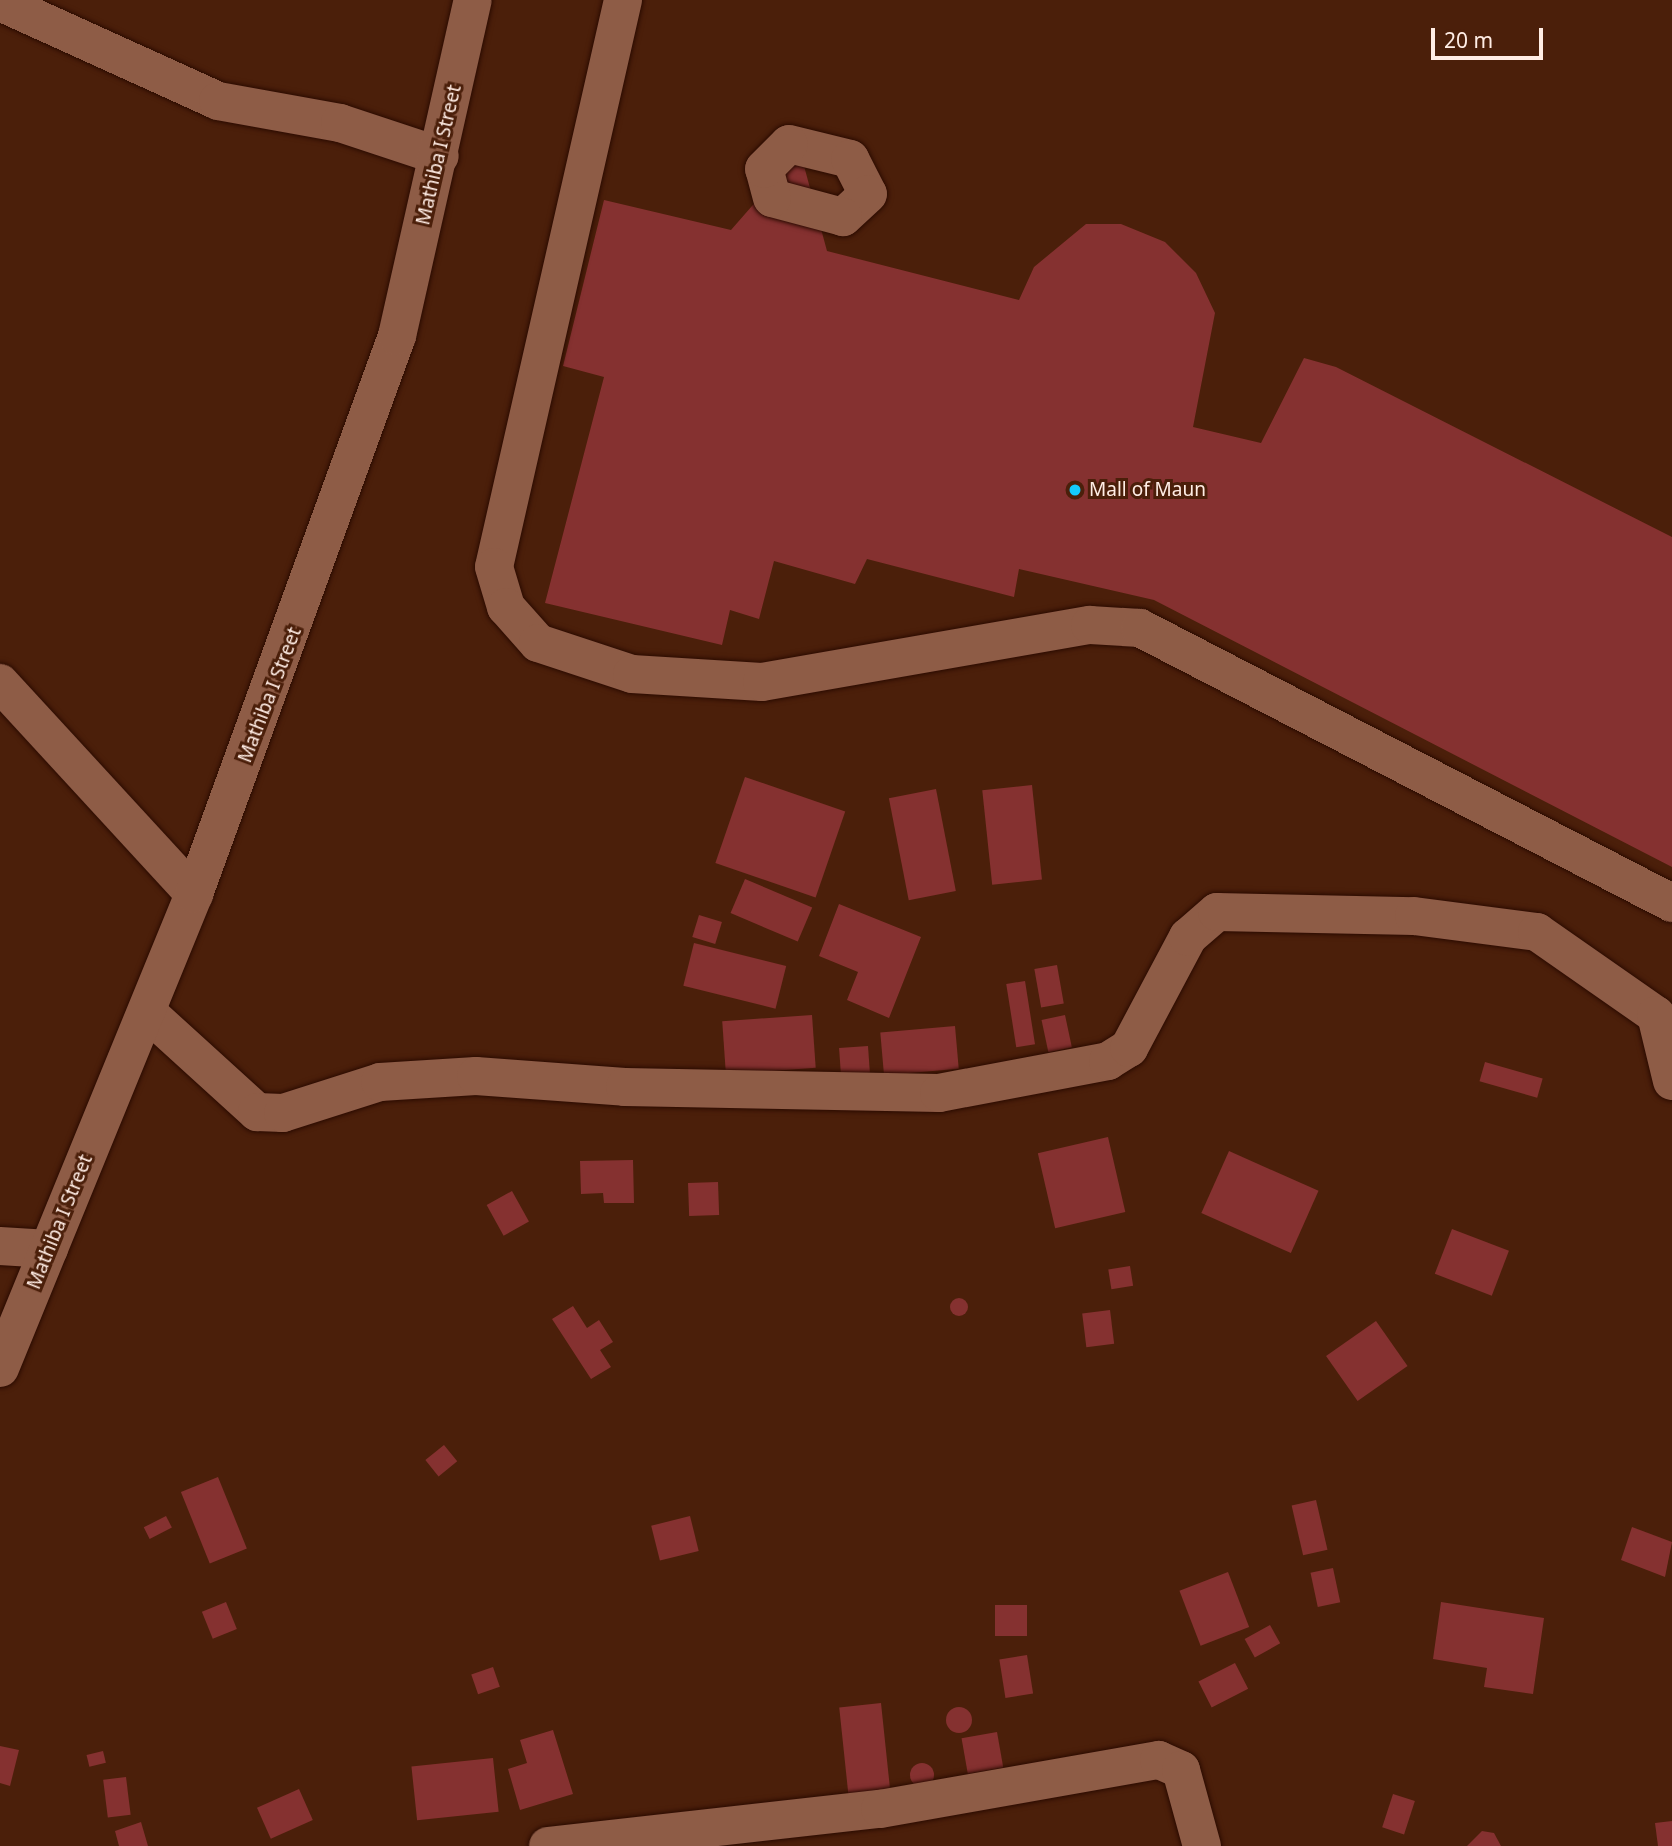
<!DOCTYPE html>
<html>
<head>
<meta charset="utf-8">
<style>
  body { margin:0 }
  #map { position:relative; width:1672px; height:1846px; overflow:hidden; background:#4b1f0a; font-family:"Noto Sans",sans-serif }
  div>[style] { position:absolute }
  .building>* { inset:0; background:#853130; transform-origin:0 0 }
  .round { border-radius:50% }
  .roads { filter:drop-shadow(0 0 2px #2b0b00) drop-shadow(0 0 2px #2b0b00) }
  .minor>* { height:38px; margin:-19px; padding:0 19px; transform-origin:19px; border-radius:19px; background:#8e5c46 }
  .dots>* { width:19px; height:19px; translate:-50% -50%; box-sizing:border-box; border:4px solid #4b1f0a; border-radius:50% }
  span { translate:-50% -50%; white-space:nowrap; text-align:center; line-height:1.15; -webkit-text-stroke:6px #4b1f0a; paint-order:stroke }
  .street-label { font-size:19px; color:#ffede5 }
  .poi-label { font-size:19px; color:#ffede5 }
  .left { translate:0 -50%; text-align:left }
  .scale { position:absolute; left:1431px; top:28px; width:112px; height:32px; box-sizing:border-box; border:4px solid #ffede5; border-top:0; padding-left:9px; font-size:21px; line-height:24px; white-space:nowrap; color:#ffede5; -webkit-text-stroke:5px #4b1f0a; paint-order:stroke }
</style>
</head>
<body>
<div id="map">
  <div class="building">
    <div style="clip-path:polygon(800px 151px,827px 251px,1019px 300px,1034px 267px,1086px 224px,1121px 224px,1165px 242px,1196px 273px,1215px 313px,1193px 427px,1261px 443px,1304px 358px,1336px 367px,1672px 537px,1672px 867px,1154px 600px,1019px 569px,1014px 597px,867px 559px,855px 584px,774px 561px,759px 619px,730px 610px,722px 645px,545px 603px,604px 377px,563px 366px,604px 200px,731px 230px)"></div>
    <div style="left:745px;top:777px;width:106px;height:91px;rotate:19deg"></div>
    <div style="left:1032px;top:785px;width:95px;height:50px;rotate:84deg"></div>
    <div style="left:936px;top:789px;width:104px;height:48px;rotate:79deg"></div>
    <div style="left:745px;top:879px;width:73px;height:37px;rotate:23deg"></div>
    <div style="clip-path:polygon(839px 904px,921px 937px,889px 1018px,847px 1000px,858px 972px,819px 956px)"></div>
    <div style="left:699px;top:915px;width:24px;height:23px;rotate:17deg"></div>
    <div style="left:694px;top:943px;width:95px;height:44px;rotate:14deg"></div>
    <div style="left:1057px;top:965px;width:39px;height:23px;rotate:80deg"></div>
    <div style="left:1025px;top:981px;width:64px;height:19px;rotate:81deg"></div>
    <div style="left:812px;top:1015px;width:53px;height:90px;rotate:86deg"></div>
    <div style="left:1065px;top:1015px;width:33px;height:24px;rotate:78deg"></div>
    <div style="left:955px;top:1026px;width:43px;height:75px;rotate:85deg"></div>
    <div style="left:868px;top:1046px;width:28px;height:29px;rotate:86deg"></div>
    <div style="left:1485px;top:1062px;width:60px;height:20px;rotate:16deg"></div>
    <div style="left:1108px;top:1137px;width:77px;height:72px;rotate:77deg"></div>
    <div style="left:1229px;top:1151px;width:98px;height:68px;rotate:24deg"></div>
    <div style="clip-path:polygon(633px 1160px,634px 1203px,604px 1203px,603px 1193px,581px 1194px,580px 1161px)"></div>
    <div style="left:718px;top:1182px;width:33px;height:30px;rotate:88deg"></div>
    <div style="left:512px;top:1191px;width:35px;height:29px;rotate:61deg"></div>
    <div style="left:1452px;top:1229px;width:61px;height:48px;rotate:21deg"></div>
    <div style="left:1130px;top:1266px;width:20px;height:22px;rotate:81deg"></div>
    <div class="round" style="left:950px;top:1298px;width:18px;height:18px"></div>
    <div style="clip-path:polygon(573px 1306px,587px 1328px,599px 1320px,613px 1342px,600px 1350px,611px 1367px,591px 1379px,552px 1319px)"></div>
    <div style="left:1110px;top:1310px;width:34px;height:28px;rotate:83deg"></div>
    <div style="left:1376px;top:1321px;width:55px;height:61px;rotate:55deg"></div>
    <div style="left:444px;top:1445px;width:21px;height:24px;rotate:51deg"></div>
    <div style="left:218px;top:1477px;width:77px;height:40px;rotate:68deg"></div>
    <div style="left:1316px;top:1500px;width:51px;height:25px;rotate:77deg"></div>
    <div style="left:166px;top:1516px;width:13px;height:25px;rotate:63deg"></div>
    <div style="left:690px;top:1516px;width:36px;height:40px;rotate:76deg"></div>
    <div style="clip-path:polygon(1632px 1527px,1672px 1542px,1665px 1577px,1621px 1560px)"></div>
    <div style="left:1333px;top:1568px;width:35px;height:23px;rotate:78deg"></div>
    <div style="left:1228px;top:1572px;width:59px;height:52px;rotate:69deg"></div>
    <div style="left:226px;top:1602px;width:29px;height:26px;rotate:68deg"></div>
    <div style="clip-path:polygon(1441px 1602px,1544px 1618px,1533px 1694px,1484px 1687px,1487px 1668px,1433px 1659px)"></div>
    <div style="left:995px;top:1605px;width:32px;height:31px"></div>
    <div style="left:1270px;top:1625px;width:21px;height:29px;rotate:61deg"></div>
    <div style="left:1027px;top:1655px;width:39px;height:28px;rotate:81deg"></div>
    <div style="left:1235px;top:1663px;width:29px;height:41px;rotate:63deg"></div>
    <div style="left:493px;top:1667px;width:21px;height:23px;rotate:71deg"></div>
    <div style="left:881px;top:1703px;width:92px;height:42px;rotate:84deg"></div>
    <div class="round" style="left:946px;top:1707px;width:26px;height:26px"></div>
    <div style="clip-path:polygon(553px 1730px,573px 1794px,520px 1810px,508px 1769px,527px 1763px,520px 1740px)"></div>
    <div style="left:997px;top:1732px;width:36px;height:36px;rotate:80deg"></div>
    <div style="clip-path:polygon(0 1746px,19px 1750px,10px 1786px,0 1783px)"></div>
    <div style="left:103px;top:1751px;width:12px;height:17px;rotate:76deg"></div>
    <div style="left:493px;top:1758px;width:54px;height:82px;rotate:84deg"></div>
    <div class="round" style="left:910px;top:1763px;width:24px;height:24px"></div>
    <div style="left:126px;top:1777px;width:38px;height:23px;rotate:83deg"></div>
    <div style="left:299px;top:1789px;width:34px;height:46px;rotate:66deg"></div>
    <div style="left:1393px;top:1794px;width:23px;height:35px;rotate:18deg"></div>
    <div style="clip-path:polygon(1672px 1821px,1672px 1846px,1658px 1846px,1655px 1823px)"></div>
    <div style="clip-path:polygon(141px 1822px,148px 1846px,119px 1846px,115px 1831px)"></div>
    <div style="clip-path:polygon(1482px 1831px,1494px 1833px,1501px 1846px,1467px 1846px)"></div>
  </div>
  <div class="roads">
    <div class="minor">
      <div style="left:623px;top:0;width:581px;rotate:102.82deg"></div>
      <div style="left:494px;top:567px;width:42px;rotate:73.3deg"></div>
      <div style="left:506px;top:607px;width:48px;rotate:48.4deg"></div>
      <div style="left:538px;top:643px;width:99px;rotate:18.3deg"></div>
      <div style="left:632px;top:674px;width:130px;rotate:3.5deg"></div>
      <div style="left:762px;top:682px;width:333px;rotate:-9.9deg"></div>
      <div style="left:1090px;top:625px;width:50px;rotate:3.4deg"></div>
      <div style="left:1140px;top:628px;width:599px;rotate:27.34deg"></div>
      <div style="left:0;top:2px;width:239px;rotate:24.4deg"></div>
      <div style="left:218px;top:101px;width:124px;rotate:10.2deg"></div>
      <div style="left:340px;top:123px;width:105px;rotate:18.3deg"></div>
      <div style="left:789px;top:144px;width:63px;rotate:13.8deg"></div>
      <div style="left:850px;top:159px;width:39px;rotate:63deg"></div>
      <div style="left:868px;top:194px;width:34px;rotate:137deg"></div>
      <div style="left:843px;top:217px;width:73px;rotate:-165deg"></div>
      <div style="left:772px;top:198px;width:30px;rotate:-105deg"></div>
      <div style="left:764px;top:169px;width:35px;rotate:-45deg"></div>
      <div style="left:0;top:683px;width:287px;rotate:47.4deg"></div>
      <div style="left:147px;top:1012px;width:149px;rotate:42.3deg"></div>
      <div style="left:257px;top:1112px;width:26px;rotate:2deg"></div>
      <div style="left:283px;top:1113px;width:102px;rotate:-17.7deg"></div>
      <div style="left:380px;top:1082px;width:96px;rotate:-3.6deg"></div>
      <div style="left:476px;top:1076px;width:149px;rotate:4.2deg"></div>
      <div style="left:625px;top:1087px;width:314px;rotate:1.1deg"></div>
      <div style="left:939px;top:1093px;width:172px;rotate:-10.7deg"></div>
      <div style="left:1108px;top:1061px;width:25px;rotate:-32deg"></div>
      <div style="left:1129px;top:1048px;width:126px;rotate:-62deg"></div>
      <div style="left:1188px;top:937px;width:38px;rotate:-41deg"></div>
      <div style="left:1217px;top:912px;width:197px;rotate:1.2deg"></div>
      <div style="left:1414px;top:916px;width:124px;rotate:7.4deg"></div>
      <div style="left:1537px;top:932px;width:145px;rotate:34.9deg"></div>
      <div style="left:1656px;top:1015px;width:68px;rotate:76.4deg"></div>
      <div style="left:0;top:1246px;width:49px;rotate:3.5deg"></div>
      <div style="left:0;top:1368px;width:512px;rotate:-67.74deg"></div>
      <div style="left:194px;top:894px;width:594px;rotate:-70.01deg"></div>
      <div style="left:397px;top:336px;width:344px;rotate:-77.3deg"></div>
      <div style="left:548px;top:1846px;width:334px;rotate:-6.4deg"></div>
      <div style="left:880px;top:1809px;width:283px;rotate:-10deg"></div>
      <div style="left:1159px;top:1760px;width:24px;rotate:24deg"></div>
      <div style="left:1181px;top:1770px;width:79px;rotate:74.6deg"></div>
    </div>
  </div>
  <div class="dots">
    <div style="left:1075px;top:490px;background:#14cafb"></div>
  </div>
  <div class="street-label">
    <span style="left:439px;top:155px;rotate:-77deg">Mathiba I Street</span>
    <span style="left:270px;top:695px;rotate:-69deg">Mathiba I Street</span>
    <span style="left:60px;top:1222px;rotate:-68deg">Mathiba I Street</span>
  </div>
  <div class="poi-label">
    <span class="left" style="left:1089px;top:490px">Mall of Maun</span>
  </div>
  <div class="scale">20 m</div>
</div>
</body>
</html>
